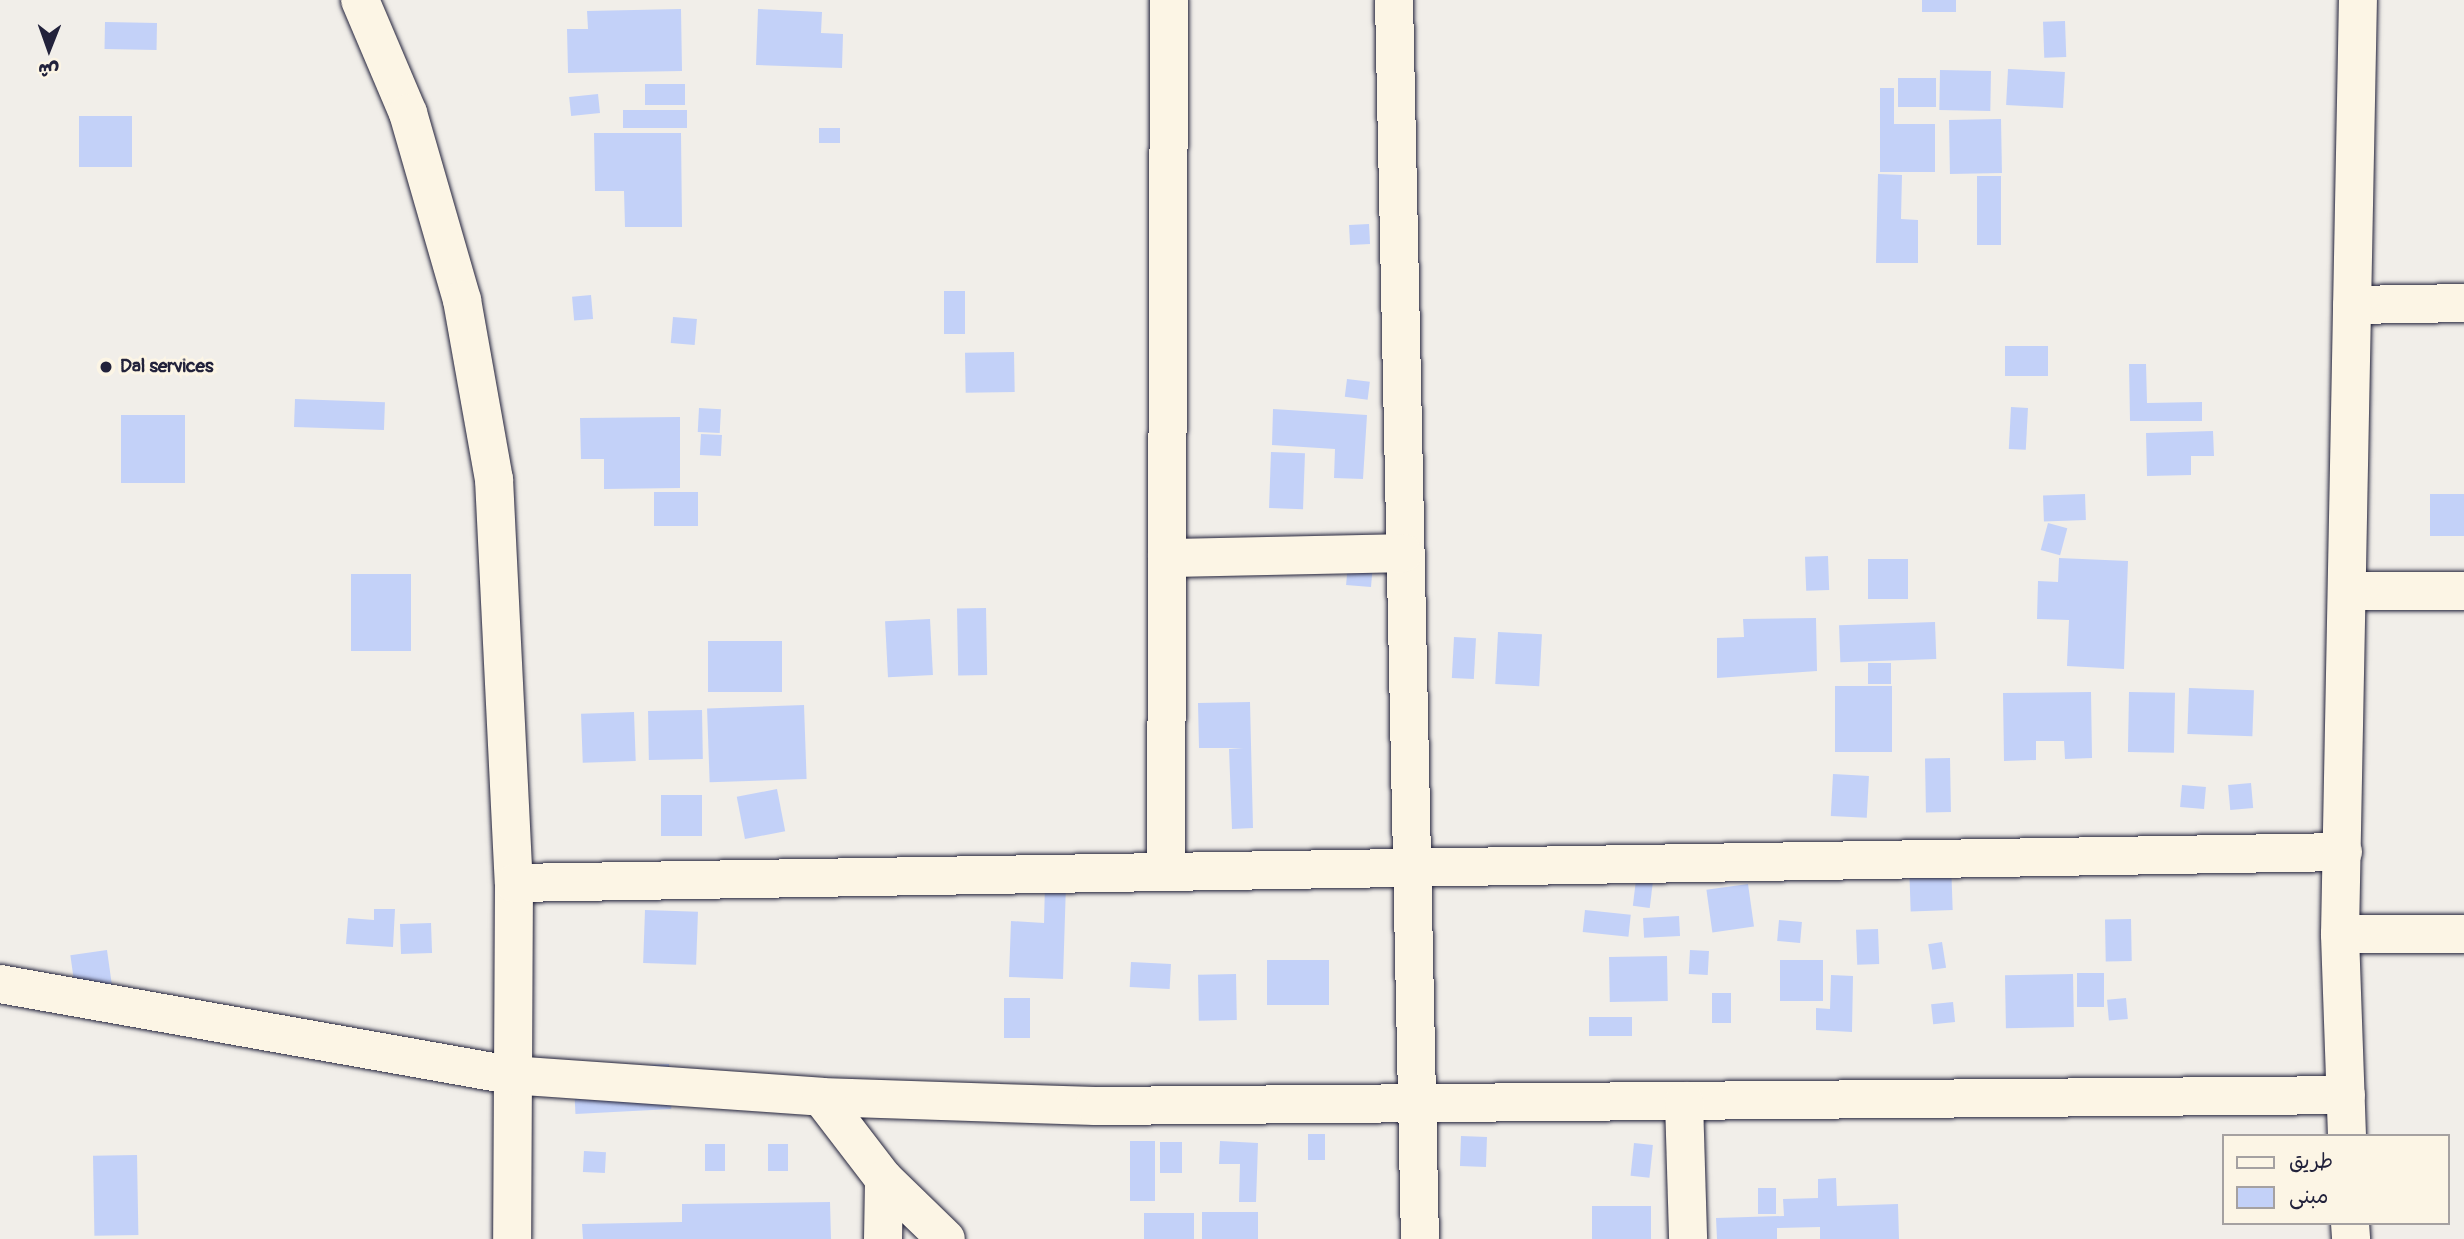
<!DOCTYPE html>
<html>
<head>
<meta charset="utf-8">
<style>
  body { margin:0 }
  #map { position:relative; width:2464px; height:1239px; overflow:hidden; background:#f1eee9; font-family:Pangolin,"Playpen Sans Arabic",sans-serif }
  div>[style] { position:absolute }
  .building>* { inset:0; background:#c3d1f8; transform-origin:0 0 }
  .roads { filter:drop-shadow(0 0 2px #22223b) drop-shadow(0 0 2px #22223b) }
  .street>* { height:38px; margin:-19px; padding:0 19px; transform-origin:19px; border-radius:19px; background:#fcf5e5 }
  .dots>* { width:19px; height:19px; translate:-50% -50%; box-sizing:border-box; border:4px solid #fcf5e5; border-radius:50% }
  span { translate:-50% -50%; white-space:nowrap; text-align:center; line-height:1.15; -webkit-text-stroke:6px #fcf5e5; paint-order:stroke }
  .poi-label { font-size:19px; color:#22223b; font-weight:700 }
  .left { translate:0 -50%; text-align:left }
  .legend { position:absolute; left:2222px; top:1134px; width:228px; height:91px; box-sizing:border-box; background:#fcf5e5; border:2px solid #a5a1a1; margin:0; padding:9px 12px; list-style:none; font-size:21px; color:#22223b }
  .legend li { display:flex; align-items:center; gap:14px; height:35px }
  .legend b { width:35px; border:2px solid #a5a1a1 }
  .north { position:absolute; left:14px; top:14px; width:70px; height:70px; -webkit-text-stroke:5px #fcf5e5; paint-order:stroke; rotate:181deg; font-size:19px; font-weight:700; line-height:28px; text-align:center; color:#22223b }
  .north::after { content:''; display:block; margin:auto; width:24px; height:32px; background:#22223b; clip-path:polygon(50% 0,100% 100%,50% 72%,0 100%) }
</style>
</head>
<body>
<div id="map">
  <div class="building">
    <div style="left:1922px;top:0;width:34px;height:12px"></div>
    <div style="clip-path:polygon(681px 9px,682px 71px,568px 73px,567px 29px,588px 29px,587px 11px)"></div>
    <div style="clip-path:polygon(758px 9px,822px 12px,821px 33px,843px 34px,842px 68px,756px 65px)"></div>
    <div style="left:2065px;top:21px;width:36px;height:22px;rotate:88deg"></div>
    <div style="left:105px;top:22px;width:52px;height:27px;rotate:1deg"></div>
    <div style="left:2008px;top:69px;width:57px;height:36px;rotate:3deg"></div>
    <div style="left:1940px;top:70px;width:51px;height:40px;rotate:1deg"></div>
    <div style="left:1898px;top:78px;width:38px;height:29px"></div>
    <div style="left:685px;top:84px;width:21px;height:40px;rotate:90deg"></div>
    <div style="clip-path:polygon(1880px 88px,1894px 88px,1894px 124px,1935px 124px,1935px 172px,1880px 172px)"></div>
    <div style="left:598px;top:94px;width:19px;height:29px;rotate:84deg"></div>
    <div style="left:623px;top:110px;width:64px;height:18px"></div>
    <div style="left:79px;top:116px;width:53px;height:51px"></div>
    <div style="left:2001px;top:119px;width:54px;height:52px;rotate:89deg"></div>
    <div style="left:840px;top:128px;width:15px;height:21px;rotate:90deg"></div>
    <div style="clip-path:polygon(594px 133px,681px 133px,682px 227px,625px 227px,624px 191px,595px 191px)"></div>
    <div style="clip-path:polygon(1878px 174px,1902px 175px,1901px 219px,1918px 220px,1918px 263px,1876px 263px)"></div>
    <div style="left:1977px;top:176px;width:24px;height:69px"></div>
    <div style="left:1369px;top:224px;width:20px;height:20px;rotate:87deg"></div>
    <div style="left:944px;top:291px;width:21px;height:43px"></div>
    <div style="left:591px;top:295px;width:24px;height:19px;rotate:85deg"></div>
    <div style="left:673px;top:317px;width:24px;height:26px;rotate:5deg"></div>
    <div style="left:2048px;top:346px;width:30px;height:43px;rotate:90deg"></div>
    <div style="left:1014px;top:352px;width:40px;height:49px;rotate:89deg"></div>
    <div style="clip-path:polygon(2129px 364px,2146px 364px,2147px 403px,2202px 402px,2202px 421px,2130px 421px)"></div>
    <div style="left:1347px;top:379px;width:23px;height:18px;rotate:7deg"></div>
    <div style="left:295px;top:399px;width:90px;height:28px;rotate:2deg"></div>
    <div style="left:2011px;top:407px;width:17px;height:42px;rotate:3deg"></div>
    <div style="left:699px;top:408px;width:22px;height:24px;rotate:3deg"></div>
    <div style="clip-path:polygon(1273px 409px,1367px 415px,1363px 479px,1334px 478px,1335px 449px,1272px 445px)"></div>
    <div style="left:185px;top:415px;width:68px;height:64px;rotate:90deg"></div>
    <div style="clip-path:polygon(680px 417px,680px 488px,604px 489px,604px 459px,581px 459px,580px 418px)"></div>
    <div style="clip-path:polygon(2213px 431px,2214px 456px,2191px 456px,2191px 475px,2147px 476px,2146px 433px)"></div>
    <div style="left:701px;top:434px;width:21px;height:21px;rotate:3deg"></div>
    <div style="left:1271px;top:452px;width:34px;height:56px;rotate:2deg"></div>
    <div style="left:698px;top:492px;width:34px;height:44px;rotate:90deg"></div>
    <div style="left:2085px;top:494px;width:26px;height:42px;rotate:88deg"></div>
    <div style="left:2430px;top:494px;width:34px;height:42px"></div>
    <div style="left:2048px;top:523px;width:20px;height:28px;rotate:15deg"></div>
    <div style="left:1828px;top:556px;width:34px;height:23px;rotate:88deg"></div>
    <div style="clip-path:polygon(2059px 558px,2128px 561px,2124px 669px,2067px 666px,2069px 620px,2037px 619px,2038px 581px,2058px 582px)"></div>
    <div style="left:1868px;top:559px;width:40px;height:40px"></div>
    <div style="left:1348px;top:563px;width:25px;height:22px;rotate:5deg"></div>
    <div style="left:351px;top:574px;width:60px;height:77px"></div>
    <div style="left:986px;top:608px;width:67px;height:29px;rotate:89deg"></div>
    <div style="clip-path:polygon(1816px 618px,1817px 671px,1717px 678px,1717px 638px,1744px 637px,1743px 619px)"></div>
    <div style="left:930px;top:619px;width:56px;height:45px;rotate:87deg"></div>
    <div style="left:1935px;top:622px;width:37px;height:96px;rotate:88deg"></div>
    <div style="left:1498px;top:632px;width:44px;height:52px;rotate:3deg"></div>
    <div style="left:1454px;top:637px;width:22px;height:41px;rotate:3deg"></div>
    <div style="left:708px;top:641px;width:74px;height:51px"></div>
    <div style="left:1891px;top:663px;width:21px;height:23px;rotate:90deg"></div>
    <div style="left:1892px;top:686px;width:66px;height:57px;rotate:90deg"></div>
    <div style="left:2189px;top:688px;width:65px;height:46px;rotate:2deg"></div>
    <div style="clip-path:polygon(2091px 692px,2092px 758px,2065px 759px,2064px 741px,2036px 741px,2036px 760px,2004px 761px,2003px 693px)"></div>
    <div style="left:2129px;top:692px;width:46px;height:60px;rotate:1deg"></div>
    <div style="clip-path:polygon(1250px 702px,1253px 828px,1232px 829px,1229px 749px,1243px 748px,1199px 748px,1198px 703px)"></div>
    <div style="left:804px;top:705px;width:74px;height:97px;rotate:88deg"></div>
    <div style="left:702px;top:710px;width:49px;height:54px;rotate:89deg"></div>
    <div style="left:634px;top:712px;width:49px;height:53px;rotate:88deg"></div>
    <div style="left:1950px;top:758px;width:54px;height:25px;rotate:89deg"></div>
    <div style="left:1833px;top:774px;width:36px;height:42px;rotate:3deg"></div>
    <div style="left:2251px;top:783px;width:25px;height:23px;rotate:85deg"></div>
    <div style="left:2182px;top:785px;width:24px;height:22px;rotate:5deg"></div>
    <div style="left:777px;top:789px;width:43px;height:41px;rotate:79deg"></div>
    <div style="left:661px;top:795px;width:41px;height:41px"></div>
    <div style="left:1951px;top:862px;width:48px;height:42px;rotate:88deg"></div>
    <div style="left:1636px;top:880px;width:17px;height:26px;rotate:7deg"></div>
    <div style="clip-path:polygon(1045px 883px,1066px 884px,1063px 979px,1009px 977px,1011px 921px,1044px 923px)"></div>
    <div style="left:1748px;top:884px;width:43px;height:42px;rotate:82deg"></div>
    <div style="clip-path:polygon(374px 909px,395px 909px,393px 947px,346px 944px,348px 918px,374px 920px)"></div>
    <div style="left:645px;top:910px;width:53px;height:53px;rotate:2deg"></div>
    <div style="left:1585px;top:910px;width:46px;height:22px;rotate:6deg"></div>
    <div style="left:1679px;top:916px;width:20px;height:36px;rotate:87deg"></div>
    <div style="left:2131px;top:919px;width:42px;height:26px;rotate:89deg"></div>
    <div style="left:1779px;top:920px;width:23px;height:21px;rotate:5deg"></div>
    <div style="left:431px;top:923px;width:30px;height:31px;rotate:88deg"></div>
    <div style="left:1878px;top:929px;width:35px;height:22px;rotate:88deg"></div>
    <div style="left:1942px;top:942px;width:26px;height:14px;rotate:81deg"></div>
    <div style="left:107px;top:950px;width:36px;height:37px;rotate:82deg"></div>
    <div style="left:1690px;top:950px;width:19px;height:24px;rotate:3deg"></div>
    <div style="left:1667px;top:956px;width:45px;height:58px;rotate:89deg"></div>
    <div style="left:1267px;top:960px;width:62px;height:45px"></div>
    <div style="left:1823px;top:960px;width:41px;height:43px;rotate:90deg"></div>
    <div style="left:1131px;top:962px;width:40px;height:25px;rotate:3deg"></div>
    <div style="left:2077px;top:973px;width:27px;height:34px"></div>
    <div style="left:1236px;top:974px;width:46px;height:38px;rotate:89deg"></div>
    <div style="left:2073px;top:974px;width:53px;height:68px;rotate:89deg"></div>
    <div style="clip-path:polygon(1831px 975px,1853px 976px,1852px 1032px,1816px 1030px,1816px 1008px,1830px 1009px)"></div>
    <div style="left:1712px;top:993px;width:19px;height:30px"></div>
    <div style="left:1004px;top:998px;width:26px;height:40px"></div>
    <div style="left:2126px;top:998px;width:21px;height:19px;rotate:85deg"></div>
    <div style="left:1953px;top:1002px;width:20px;height:22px;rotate:84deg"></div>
    <div style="left:1589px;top:1017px;width:43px;height:19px"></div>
    <div style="left:669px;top:1064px;width:45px;height:96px;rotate:87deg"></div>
    <div style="left:1308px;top:1134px;width:17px;height:26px"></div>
    <div style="left:1461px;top:1136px;width:26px;height:30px;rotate:2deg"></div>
    <div style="left:1130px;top:1141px;width:25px;height:60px"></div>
    <div style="clip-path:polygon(1220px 1141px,1258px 1143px,1256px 1202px,1239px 1202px,1240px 1164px,1219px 1164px)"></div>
    <div style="left:1160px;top:1142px;width:22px;height:31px"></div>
    <div style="left:1634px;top:1143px;width:19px;height:33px;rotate:6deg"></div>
    <div style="left:705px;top:1144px;width:20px;height:27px"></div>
    <div style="left:768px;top:1144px;width:20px;height:27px"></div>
    <div style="left:584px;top:1151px;width:22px;height:21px;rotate:3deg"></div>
    <div style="left:137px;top:1155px;width:80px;height:44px;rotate:89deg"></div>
    <div style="clip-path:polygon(1836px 1178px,1837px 1206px,1898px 1204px,1899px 1239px,1820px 1239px,1820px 1227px,1777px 1228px,1777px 1239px,1717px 1239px,1716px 1218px,1784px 1216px,1783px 1199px,1818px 1198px,1818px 1179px)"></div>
    <div style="left:1776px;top:1188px;width:26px;height:18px;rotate:90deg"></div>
    <div style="clip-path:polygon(830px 1202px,831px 1239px,583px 1239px,582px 1224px,682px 1222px,682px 1204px)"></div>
    <div style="left:1651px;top:1206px;width:33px;height:59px;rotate:90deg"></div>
    <div style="left:1258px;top:1212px;width:27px;height:56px;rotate:90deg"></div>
    <div style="left:1194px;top:1213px;width:26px;height:50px;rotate:90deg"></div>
  </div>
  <div class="roads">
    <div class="street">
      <div style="left:360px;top:0;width:123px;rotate:67deg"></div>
      <div style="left:408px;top:113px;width:195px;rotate:73.9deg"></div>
      <div style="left:462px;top:300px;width:182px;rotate:79.9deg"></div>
      <div style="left:494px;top:479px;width:404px;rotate:87.2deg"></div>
      <div style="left:514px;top:883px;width:356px;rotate:90.3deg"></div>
      <div style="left:1394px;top:0;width:1239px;rotate:88.8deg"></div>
      <div style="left:2352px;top:305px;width:112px;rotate:-1deg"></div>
      <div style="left:1167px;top:558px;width:236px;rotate:-1.2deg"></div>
      <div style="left:2347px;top:591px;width:117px"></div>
      <div style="left:1166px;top:871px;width:871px;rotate:-89.8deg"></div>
      <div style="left:514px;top:883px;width:1829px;rotate:-0.97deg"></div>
      <div style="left:2340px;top:934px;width:124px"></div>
      <div style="left:0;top:984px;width:518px;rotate:10.12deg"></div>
      <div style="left:510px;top:1075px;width:312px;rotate:4deg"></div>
      <div style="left:821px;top:1097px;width:274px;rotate:1.9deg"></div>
      <div style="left:1095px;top:1106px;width:1251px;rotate:-0.5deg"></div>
      <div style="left:821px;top:1097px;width:103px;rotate:52.5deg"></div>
      <div style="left:884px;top:1179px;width:86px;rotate:44.1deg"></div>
      <div style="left:1684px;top:1101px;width:138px;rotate:88.3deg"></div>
      <div style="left:2347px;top:1136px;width:202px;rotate:-92deg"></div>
      <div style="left:2340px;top:934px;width:934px;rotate:-88.9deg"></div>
      <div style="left:2350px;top:1223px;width:16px;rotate:86deg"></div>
      <div style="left:883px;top:1239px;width:60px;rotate:-89deg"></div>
    </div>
  </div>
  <div class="dots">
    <div style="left:106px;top:367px;background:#22223b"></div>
  </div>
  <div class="poi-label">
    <span class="left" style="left:120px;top:367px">Dal services</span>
  </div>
  <ul class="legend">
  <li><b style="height:9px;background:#fcf5e5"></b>طريق</li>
  <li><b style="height:19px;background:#c3d1f8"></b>مبنى</li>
  </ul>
  <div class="north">ش</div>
</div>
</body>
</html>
